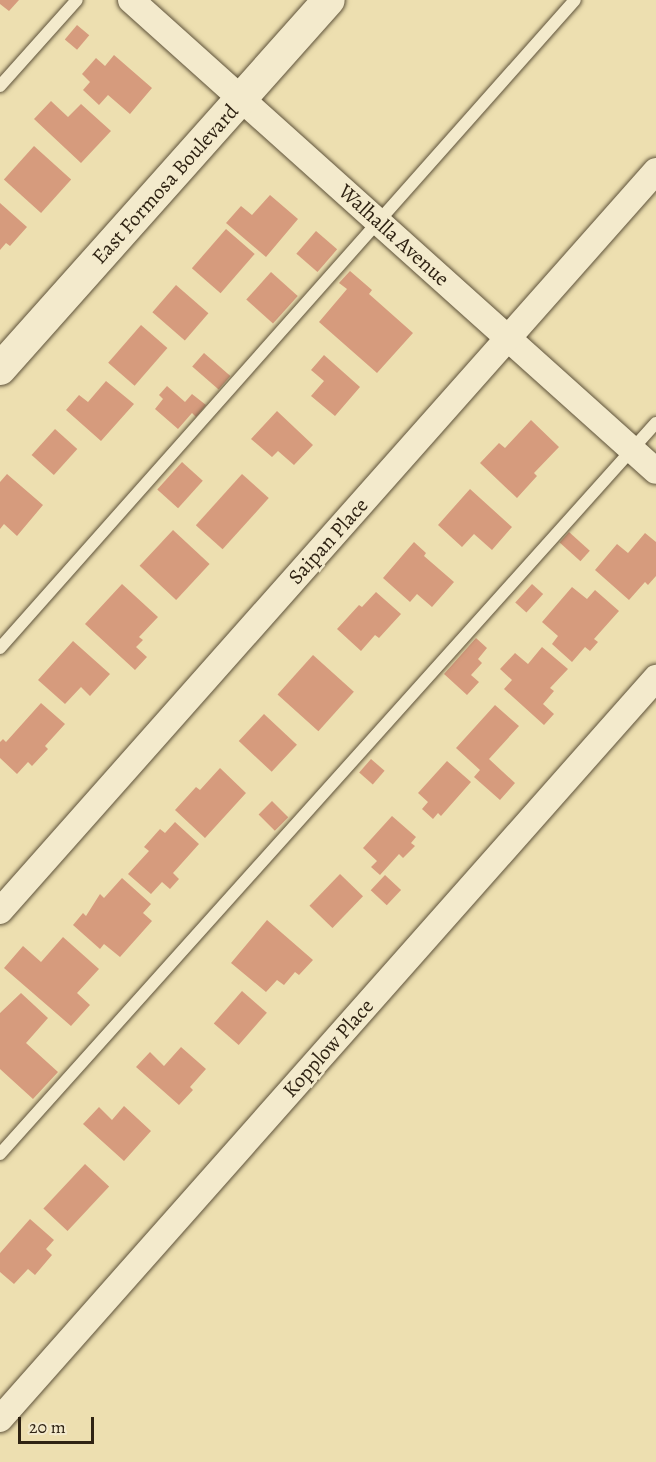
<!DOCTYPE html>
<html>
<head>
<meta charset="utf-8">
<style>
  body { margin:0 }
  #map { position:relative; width:656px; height:1462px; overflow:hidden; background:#eddfb0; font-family:Alegreya,serif }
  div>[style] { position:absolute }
  .building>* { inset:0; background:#d69b7d; transform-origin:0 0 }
  .roads { filter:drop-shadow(0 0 2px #5e523a) drop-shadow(0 0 2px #5e523a) }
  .service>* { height:12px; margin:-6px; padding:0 6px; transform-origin:6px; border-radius:6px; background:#f3eacc }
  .minor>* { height:26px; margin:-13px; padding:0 13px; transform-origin:13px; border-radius:13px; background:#f3eacc }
  .tertiary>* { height:32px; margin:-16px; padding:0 16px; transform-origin:16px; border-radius:16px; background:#f3eacc }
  span { translate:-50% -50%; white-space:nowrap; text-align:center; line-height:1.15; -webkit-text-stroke:5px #f3eacc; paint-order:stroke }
  .street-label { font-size:21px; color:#2f2313 }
  .scale { position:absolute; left:18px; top:1417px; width:76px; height:27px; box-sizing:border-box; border:3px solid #2f2313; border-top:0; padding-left:8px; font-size:18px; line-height:21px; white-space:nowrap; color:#2f2313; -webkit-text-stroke:4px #f3eacc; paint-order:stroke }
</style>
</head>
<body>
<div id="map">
  <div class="building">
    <div style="clip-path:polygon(0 0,19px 0,9px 11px,0 4px)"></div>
    <div style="left:77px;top:25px;width:16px;height:19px;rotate:40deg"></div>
    <div style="clip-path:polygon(114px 55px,152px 88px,130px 114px,108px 95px,99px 105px,83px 90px,90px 82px,82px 74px,96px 58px,105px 66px)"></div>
    <div style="clip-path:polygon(51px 101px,68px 117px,81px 104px,111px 131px,81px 163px,34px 119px)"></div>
    <div style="left:34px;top:146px;width:50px;height:45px;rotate:42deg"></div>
    <div style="clip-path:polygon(270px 195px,298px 219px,266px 257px,226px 223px,241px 206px,252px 215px)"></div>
    <div style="clip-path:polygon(0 203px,27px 227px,10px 246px,6px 243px,0 250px)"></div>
    <div style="left:226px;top:229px;width:38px;height:52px;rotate:41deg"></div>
    <div style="left:316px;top:231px;width:28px;height:30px;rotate:41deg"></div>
    <div style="clip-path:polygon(350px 271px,372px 290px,369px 294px,413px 333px,377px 373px,319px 322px,347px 289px,339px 283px)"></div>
    <div style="left:271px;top:272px;width:36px;height:37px;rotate:42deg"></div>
    <div style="left:176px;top:285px;width:43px;height:36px;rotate:41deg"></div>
    <div style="left:141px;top:325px;width:35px;height:50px;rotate:41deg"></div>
    <div style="left:204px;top:353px;width:35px;height:18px;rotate:41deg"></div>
    <div style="clip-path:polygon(324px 355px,360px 387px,335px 416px,311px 396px,324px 381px,311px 370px)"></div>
    <div style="clip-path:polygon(106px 381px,134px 404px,101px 441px,66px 410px,79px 395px,88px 402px)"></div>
    <div style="clip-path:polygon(167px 386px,185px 402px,192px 394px,206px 405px,196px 417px,192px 413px,178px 429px,155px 409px,163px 399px,159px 395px)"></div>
    <div style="clip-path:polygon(277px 411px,313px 445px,294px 465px,278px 451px,272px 457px,251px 439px)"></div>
    <div style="clip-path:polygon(531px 420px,559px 447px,534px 473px,537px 476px,517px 498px,480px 463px,499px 443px,505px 448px)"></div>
    <div style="left:55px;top:429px;width:30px;height:35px;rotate:42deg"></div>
    <div style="left:182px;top:462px;width:28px;height:37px;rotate:42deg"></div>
    <div style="clip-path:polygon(7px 474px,43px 505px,17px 536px,4px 524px,0 529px,0 482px)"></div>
    <div style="left:242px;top:474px;width:36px;height:69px;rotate:42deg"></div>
    <div style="clip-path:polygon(470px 489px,512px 527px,492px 550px,474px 534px,462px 547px,438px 525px)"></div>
    <div style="left:173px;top:530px;width:50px;height:49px;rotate:43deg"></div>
    <div style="left:569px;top:532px;width:28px;height:14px;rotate:42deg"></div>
    <div style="clip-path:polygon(645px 533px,656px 542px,656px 576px,648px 585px,645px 582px,629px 600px,595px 570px,617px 544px,628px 553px)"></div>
    <div style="clip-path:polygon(414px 542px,426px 553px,424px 556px,454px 582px,432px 607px,417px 594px,410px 602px,383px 578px)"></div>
    <div style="clip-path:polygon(122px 584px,158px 617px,139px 637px,143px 640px,136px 647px,147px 657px,135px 670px,85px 624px)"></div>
    <div style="left:532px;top:584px;width:15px;height:25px;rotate:42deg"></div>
    <div style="clip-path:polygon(572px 587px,587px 599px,595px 590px,619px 611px,594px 639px,598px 642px,590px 651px,585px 647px,572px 662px,552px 644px,558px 636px,542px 622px)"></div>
    <div style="clip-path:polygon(376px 592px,401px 614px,379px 638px,375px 635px,361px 651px,337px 629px,359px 605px,362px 607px)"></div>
    <div style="clip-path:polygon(476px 638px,487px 648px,478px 659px,482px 663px,471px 675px,479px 682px,467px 695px,444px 674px)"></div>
    <div style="clip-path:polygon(73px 641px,110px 674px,90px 696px,81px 687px,65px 704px,38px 680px)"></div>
    <div style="clip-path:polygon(542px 647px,568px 669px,550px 688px,554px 691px,543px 704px,554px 714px,544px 725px,504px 689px,512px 680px,500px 669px,515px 653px,528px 664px)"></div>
    <div style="left:313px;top:655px;width:55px;height:53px;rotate:42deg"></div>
    <div style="clip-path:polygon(41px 703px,65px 724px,45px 746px,48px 749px,32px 766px,28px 762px,17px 774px,0 758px,0 742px,3px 739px,6px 742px)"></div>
    <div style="clip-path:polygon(495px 705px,519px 726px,489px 759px,515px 783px,500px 800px,474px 777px,480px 770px,456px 748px)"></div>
    <div style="left:264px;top:714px;width:45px;height:37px;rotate:43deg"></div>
    <div style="left:371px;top:759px;width:18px;height:18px;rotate:41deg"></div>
    <div style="clip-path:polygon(447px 761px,471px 782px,441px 816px,438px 813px,433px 819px,422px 809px,428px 802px,418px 793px)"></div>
    <div style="clip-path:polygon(220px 768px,246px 793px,205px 838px,175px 810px,196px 787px,200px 790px)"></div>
    <div style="left:272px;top:801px;width:23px;height:19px;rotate:45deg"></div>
    <div style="clip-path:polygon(392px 816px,416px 837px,411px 843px,415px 846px,403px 858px,399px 854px,380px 875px,371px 867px,377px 861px,363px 848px)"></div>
    <div style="clip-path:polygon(175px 822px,199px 844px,173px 873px,179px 879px,170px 889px,162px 882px,151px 894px,128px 874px,149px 851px,144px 847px,160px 829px,165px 833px)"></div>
    <div style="left:340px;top:874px;width:32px;height:44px;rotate:44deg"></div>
    <div style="left:385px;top:875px;width:22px;height:21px;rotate:43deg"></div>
    <div style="clip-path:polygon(122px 878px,151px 904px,143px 913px,152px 921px,120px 957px,104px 944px,100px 949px,73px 925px,83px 913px,86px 916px,100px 894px,104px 898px)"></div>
    <div style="clip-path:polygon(267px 920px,313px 960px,299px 975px,295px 972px,284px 985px,277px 980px,266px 992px,231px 963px)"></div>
    <div style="clip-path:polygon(63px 937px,99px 969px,77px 993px,90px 1005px,71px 1026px,4px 968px,23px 946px,41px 962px)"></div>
    <div style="left:242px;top:991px;width:33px;height:43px;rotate:41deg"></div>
    <div style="clip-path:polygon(21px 993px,48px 1018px,26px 1043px,58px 1072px,33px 1099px,0 1069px,0 1013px)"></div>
    <div style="clip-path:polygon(181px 1047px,206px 1069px,190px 1087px,193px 1090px,179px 1105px,136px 1067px,150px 1052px,164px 1066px)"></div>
    <div style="clip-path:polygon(124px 1106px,151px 1131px,124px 1161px,83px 1124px,99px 1107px,112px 1120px)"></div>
    <div style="left:85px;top:1164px;width:33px;height:61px;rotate:43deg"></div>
    <div style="clip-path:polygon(30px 1219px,54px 1240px,46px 1249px,52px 1255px,35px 1275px,28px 1269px,14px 1284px,0 1272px,0 1253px)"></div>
  </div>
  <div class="roads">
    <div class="service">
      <div style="left:0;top:86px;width:115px;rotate:-48.2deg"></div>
      <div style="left:0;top:648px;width:866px;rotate:-48.42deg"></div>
      <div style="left:0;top:1154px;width:982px;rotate:-48.1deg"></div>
    </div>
    <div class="minor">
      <div style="left:131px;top:0;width:705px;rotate:41.9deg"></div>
      <div style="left:0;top:911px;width:989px;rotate:-48.44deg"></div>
      <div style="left:0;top:1419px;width:990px;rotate:-48.48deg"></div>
    </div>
    <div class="tertiary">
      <div style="left:0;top:369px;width:494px;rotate:-48.3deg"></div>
    </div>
  </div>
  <div class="street-label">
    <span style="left:165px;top:184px;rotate:-48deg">East Formosa Boulevard</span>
    <span style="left:394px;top:235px;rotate:42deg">Walhalla Avenue</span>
    <span style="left:328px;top:541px;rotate:-48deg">Saipan Place</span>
    <span style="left:328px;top:1048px;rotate:-48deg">Kopplow Place</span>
  </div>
  <div class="scale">20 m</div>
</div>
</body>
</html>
